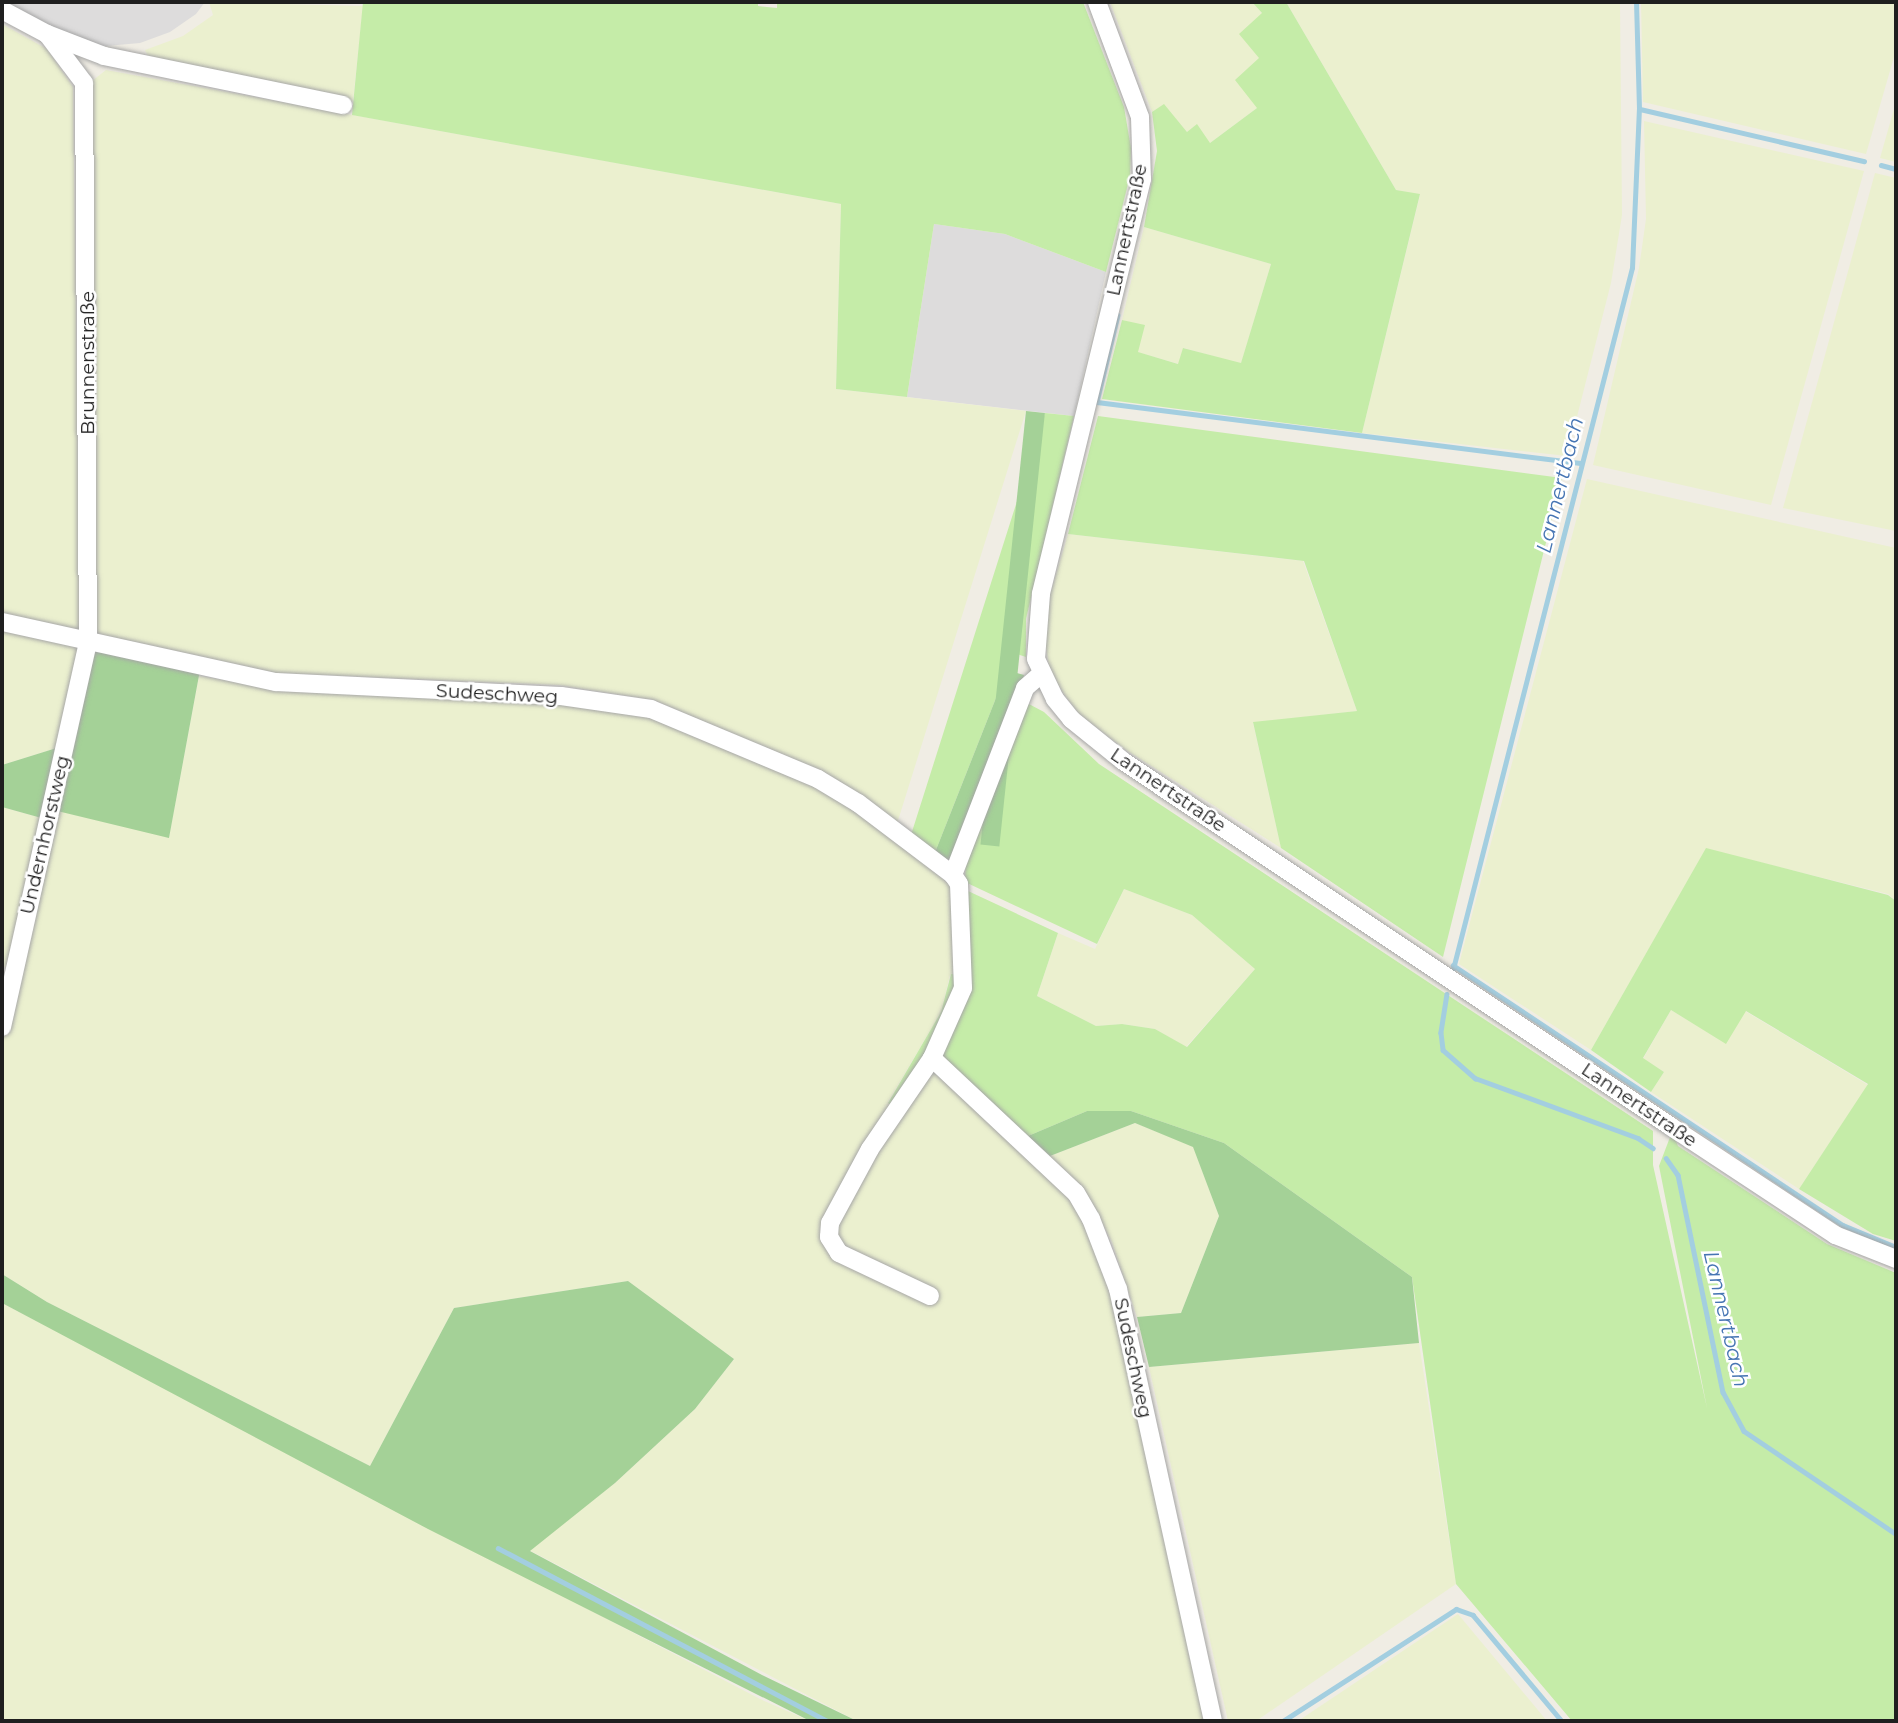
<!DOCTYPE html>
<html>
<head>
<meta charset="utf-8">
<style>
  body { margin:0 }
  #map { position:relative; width:1898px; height:1723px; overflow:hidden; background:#f0ede4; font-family:Montserrat,sans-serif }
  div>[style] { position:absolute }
  .residential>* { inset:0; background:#dddcdc }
  .farmland>* { inset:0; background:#ebf0cf }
  .grass>* { inset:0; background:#c5eca8 }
  .forest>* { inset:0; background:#a4d197; transform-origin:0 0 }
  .stream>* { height:4.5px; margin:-2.25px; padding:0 2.25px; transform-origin:2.25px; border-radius:2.25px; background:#a3cee0 }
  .roads { filter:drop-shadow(0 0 2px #a6a6a6) drop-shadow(0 0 2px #a6a6a6) }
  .minor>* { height:18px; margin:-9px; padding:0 9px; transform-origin:9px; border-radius:9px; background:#fff }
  span { translate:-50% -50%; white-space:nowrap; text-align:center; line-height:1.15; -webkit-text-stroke:5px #fff; paint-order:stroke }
  .street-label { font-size:19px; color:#1f1f1f }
  .water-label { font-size:21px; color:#4675b3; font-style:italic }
  .frame { position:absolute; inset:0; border:4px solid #1f1f1f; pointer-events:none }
</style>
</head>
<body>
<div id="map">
  <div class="residential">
    <div style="clip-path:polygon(2px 2px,205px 2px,196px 14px,170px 32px,140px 43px,95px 47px)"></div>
    <div style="clip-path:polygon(934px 224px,1005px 234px,1106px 272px,1074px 416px,907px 397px)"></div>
  </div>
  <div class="farmland">
    <div style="clip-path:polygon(209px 2px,363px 6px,353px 101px,149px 58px,145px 50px,183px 36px,213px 15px)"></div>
    <div style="clip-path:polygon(1110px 2px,1252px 2px,1262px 13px,1257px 108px,1210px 143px,1187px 132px,1164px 105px,1152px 112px)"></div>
    <div style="clip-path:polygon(1286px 2px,1620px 2px,1622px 215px,1611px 283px,1567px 456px,1362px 433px,1420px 195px,1396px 190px)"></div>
    <div style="clip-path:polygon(1641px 2px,1896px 2px,1896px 50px,1866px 154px,1643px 102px)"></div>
    <div style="clip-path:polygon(2px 24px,47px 49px,73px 87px,80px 634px,2px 615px)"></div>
    <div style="clip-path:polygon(106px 70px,841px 204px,836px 389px,1026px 411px,896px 827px,823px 773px,654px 700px,559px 685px,276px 673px,98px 634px,92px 621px,92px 81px)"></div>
    <div style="clip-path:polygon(1896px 102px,1896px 162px,1880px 158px)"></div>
    <div style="clip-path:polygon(1644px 121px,1864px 171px,1771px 505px,1593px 465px,1639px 268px,1646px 219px)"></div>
    <div style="clip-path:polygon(1875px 173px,1896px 178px,1896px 531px,1783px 508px)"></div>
    <div style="clip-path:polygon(1144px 227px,1271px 264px,1241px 364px,1184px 348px,1179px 364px,1137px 352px,1144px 326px,1122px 320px)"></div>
    <div style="clip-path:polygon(1587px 479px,1896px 548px,1896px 901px,1888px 894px,1706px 849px,1591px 1050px,1459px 964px)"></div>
    <div style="clip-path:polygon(1068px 534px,1303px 561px,1357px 711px,1253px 723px,1281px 848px,1126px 750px,1079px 714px,1064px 694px,1050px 671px,1045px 642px,1050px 595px)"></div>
    <div style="clip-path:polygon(2px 624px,85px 645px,63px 746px,2px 765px)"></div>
    <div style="clip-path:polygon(199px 676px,277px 689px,555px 704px,555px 700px,650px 712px,815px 781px,858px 808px,951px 886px,960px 975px,950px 975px,941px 1012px,888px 1102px,895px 1108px,827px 1221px,826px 1237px,837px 1255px,926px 1298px,929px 1289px,844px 1249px,836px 1237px,836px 1224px,875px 1155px,933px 1071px,1070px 1199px,1086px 1224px,1111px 1291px,1206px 1721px,857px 1721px,529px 1550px,615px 1483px,695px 1409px,734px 1359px,628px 1281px,454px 1308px,370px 1466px,47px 1302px,2px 1274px,2px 1041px,55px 810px,169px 837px)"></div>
    <div style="clip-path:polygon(2px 807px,45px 819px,12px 969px,2px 966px)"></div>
    <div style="clip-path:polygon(1124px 889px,1192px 915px,1255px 969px,1186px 1047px,1155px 1029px,1122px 1024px,1096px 1026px,1037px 996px,1058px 933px,1095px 949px)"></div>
    <div style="clip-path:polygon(1671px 1010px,1726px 1043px,1745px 1011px,1868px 1085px,1799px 1189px,1651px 1092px,1664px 1072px,1643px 1059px)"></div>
    <div style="clip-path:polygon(1135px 1123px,1193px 1146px,1219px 1216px,1181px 1313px,1137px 1317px,1112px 1242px,1096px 1211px,1050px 1156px)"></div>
    <div style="clip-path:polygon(2px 1303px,760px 1699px,810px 1721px,2px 1721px)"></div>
    <div style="clip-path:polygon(1419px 1343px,1456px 1584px,1256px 1721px,1228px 1721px,1149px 1367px)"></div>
    <div style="clip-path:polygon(1458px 1614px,1547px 1721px,1298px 1721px)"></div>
  </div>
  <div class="grass">
    <div style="clip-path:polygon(363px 2px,758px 2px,758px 6px,777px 8px,777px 2px,1083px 2px,1124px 107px,1131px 148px,1130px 176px,1106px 272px,1005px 234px,934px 224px,907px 397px,836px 389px,841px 204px,352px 115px)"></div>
    <div style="clip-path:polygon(1252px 2px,1286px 2px,1396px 190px,1420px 194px,1362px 433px,1102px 399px,1122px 320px,1145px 325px,1138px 352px,1178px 364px,1183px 348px,1241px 363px,1271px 264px,1144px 227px,1157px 151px,1152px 112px,1164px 104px,1187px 132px,1197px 124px,1210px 143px,1257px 108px,1235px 80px,1259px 58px,1239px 34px,1262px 13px)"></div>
    <div style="clip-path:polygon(1045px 413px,1074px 416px,1026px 619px,1026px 657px,1007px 651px,1002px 668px,1007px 670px,934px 855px,910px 838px)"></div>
    <div style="clip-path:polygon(1098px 416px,1562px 478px,1443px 957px,1281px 848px,1253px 722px,1357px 711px,1304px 561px,1068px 534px)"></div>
    <div style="clip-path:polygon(1027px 703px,1044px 712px,1099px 764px,1653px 1131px,1653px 1165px,1707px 1408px,1659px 1166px,1672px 1132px,1678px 1146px,1827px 1244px,1896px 1273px,1896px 1721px,1572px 1721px,1456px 1584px,1412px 1277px,1224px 1143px,1131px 1111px,1087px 1111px,1028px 1136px,941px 1062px,941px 1050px,955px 1019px,968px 891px,1058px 933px,1037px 996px,1096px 1026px,1122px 1024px,1155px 1029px,1187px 1047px,1255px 969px,1192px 915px,1124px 889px,1097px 944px,965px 882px,966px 852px)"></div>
    <div style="clip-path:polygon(1706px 848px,1888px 895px,1896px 901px,1896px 1241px,1873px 1234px,1799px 1189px,1868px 1084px,1746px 1011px,1726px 1044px,1671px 1010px,1643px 1058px,1664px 1072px,1651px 1092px,1591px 1050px)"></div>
    <div style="clip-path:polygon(951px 974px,960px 975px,948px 1019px,895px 1108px,888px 1103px,941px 1012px)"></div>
  </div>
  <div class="forest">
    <div style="left:1026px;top:411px;width:19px;height:436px;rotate:6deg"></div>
    <div style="clip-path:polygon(90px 646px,200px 670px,169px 838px,49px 809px,45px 819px,2px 807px,2px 765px,63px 746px)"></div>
    <div style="clip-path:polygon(1007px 670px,1024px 675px,1021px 688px,954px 859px,940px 862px,934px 855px)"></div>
    <div style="clip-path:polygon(1087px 1111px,1131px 1111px,1224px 1143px,1412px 1277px,1419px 1343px,1149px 1367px,1137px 1317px,1181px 1313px,1219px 1216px,1193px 1147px,1135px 1123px,1050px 1156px,1028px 1136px)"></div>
    <div style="clip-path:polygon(2px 1274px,47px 1302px,370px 1466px,454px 1308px,628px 1281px,734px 1359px,695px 1409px,615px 1483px,530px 1551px,762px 1675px,857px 1721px,810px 1721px,428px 1529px,2px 1303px)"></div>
  </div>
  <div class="stream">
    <div style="left:1640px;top:109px;width:230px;rotate:13.1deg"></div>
    <div style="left:1881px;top:165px;width:16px;rotate:15deg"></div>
    <div style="left:1118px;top:315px;width:89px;rotate:103.6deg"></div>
    <div style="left:1097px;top:402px;width:487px;rotate:7.2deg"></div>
    <div style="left:1453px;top:965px;width:469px;rotate:33.7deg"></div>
    <div style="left:1843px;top:1225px;width:57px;rotate:22.5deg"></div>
    <div style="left:1453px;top:969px;width:723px;rotate:-75.68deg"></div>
    <div style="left:1632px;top:268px;width:159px;rotate:-87.5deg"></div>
    <div style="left:1639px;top:109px;width:107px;rotate:-91.6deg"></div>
    <div style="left:1447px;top:994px;width:39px;rotate:99deg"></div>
    <div style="left:1441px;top:1033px;width:17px;rotate:83deg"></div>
    <div style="left:1443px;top:1050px;width:43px;rotate:41.2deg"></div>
    <div style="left:1475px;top:1078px;width:174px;rotate:20.2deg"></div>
    <div style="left:1638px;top:1138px;width:18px;rotate:34deg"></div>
    <div style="left:1666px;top:1158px;width:21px;rotate:55deg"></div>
    <div style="left:1678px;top:1175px;width:222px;rotate:78.3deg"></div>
    <div style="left:1723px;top:1392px;width:44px;rotate:61.7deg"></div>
    <div style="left:1744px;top:1431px;width:184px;rotate:34.1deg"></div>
    <div style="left:498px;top:1548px;width:372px;rotate:27.7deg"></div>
    <div style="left:1283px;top:1721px;width:206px;rotate:-32.9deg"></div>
    <div style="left:1456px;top:1609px;width:18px;rotate:19deg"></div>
    <div style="left:1473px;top:1615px;width:138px;rotate:50deg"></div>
  </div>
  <div class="roads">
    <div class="minor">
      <div style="left:1097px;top:2px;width:123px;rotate:69.5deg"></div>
      <div style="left:1140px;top:117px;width:62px;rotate:88.2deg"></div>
      <div style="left:1142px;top:179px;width:427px;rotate:103.7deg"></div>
      <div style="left:1041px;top:594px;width:65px;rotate:94.4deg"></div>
      <div style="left:1036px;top:659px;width:44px;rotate:64.6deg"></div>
      <div style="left:1055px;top:699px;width:26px;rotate:51deg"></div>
      <div style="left:1071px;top:719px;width:67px;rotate:38.9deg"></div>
      <div style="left:1123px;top:761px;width:658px;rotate:33.71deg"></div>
      <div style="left:1670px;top:1126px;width:198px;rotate:33.4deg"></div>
      <div style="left:1835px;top:1235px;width:66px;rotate:21.5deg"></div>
      <div style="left:2px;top:10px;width:51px;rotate:28.1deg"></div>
      <div style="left:47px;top:34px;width:61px;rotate:21.1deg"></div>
      <div style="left:104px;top:56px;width:244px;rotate:11.6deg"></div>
      <div style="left:2px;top:622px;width:280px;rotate:12.4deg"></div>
      <div style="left:276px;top:682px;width:285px;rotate:2.8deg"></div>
      <div style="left:561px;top:696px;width:91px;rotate:8.2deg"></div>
      <div style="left:651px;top:709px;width:181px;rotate:22.7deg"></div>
      <div style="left:818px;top:779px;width:47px;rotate:31deg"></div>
      <div style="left:858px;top:803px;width:119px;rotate:37.2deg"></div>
      <div style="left:953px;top:875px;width:11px;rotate:56deg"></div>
      <div style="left:959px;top:884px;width:104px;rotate:87.8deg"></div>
      <div style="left:963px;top:988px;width:77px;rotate:113.9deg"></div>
      <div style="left:932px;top:1058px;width:197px;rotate:43.2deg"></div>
      <div style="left:1076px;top:1193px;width:30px;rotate:60deg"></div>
      <div style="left:1091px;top:1219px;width:75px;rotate:68.9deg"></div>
      <div style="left:1118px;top:1289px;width:442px;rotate:77.6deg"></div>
      <div style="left:953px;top:875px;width:200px;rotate:-68.9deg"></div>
      <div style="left:1025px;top:688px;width:21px;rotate:-41deg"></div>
      <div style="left:2px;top:1027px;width:394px;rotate:-77.4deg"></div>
      <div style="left:88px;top:643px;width:560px;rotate:-90.41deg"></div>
      <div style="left:84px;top:83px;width:61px;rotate:-127.1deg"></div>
      <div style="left:930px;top:1296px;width:101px;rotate:-154.7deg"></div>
      <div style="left:839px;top:1253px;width:19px;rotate:-122deg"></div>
      <div style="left:829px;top:1237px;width:14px;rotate:-86deg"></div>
      <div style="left:830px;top:1223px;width:84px;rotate:-61.6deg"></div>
      <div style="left:870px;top:1149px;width:110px;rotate:-55.7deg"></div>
    </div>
  </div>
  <div class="street-label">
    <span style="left:1127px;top:230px;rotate:-78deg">Lannertstraße</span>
    <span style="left:88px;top:363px;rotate:-90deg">Brunnenstraße</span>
    <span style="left:497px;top:694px;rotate:3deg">Sudeschweg</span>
    <span style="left:1168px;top:790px;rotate:34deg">Lannertstraße</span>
    <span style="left:45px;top:835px;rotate:-77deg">Undernhorstweg</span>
    <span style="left:1639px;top:1105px;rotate:34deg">Lannertstraße</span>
    <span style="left:1133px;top:1358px;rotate:78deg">Sudeschweg</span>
  </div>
  <div class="water-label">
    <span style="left:1560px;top:485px;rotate:-76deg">Lannertbach</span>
    <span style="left:1726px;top:1319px;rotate:77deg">Lannertbach</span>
  </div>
  <div class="frame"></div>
</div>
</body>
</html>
